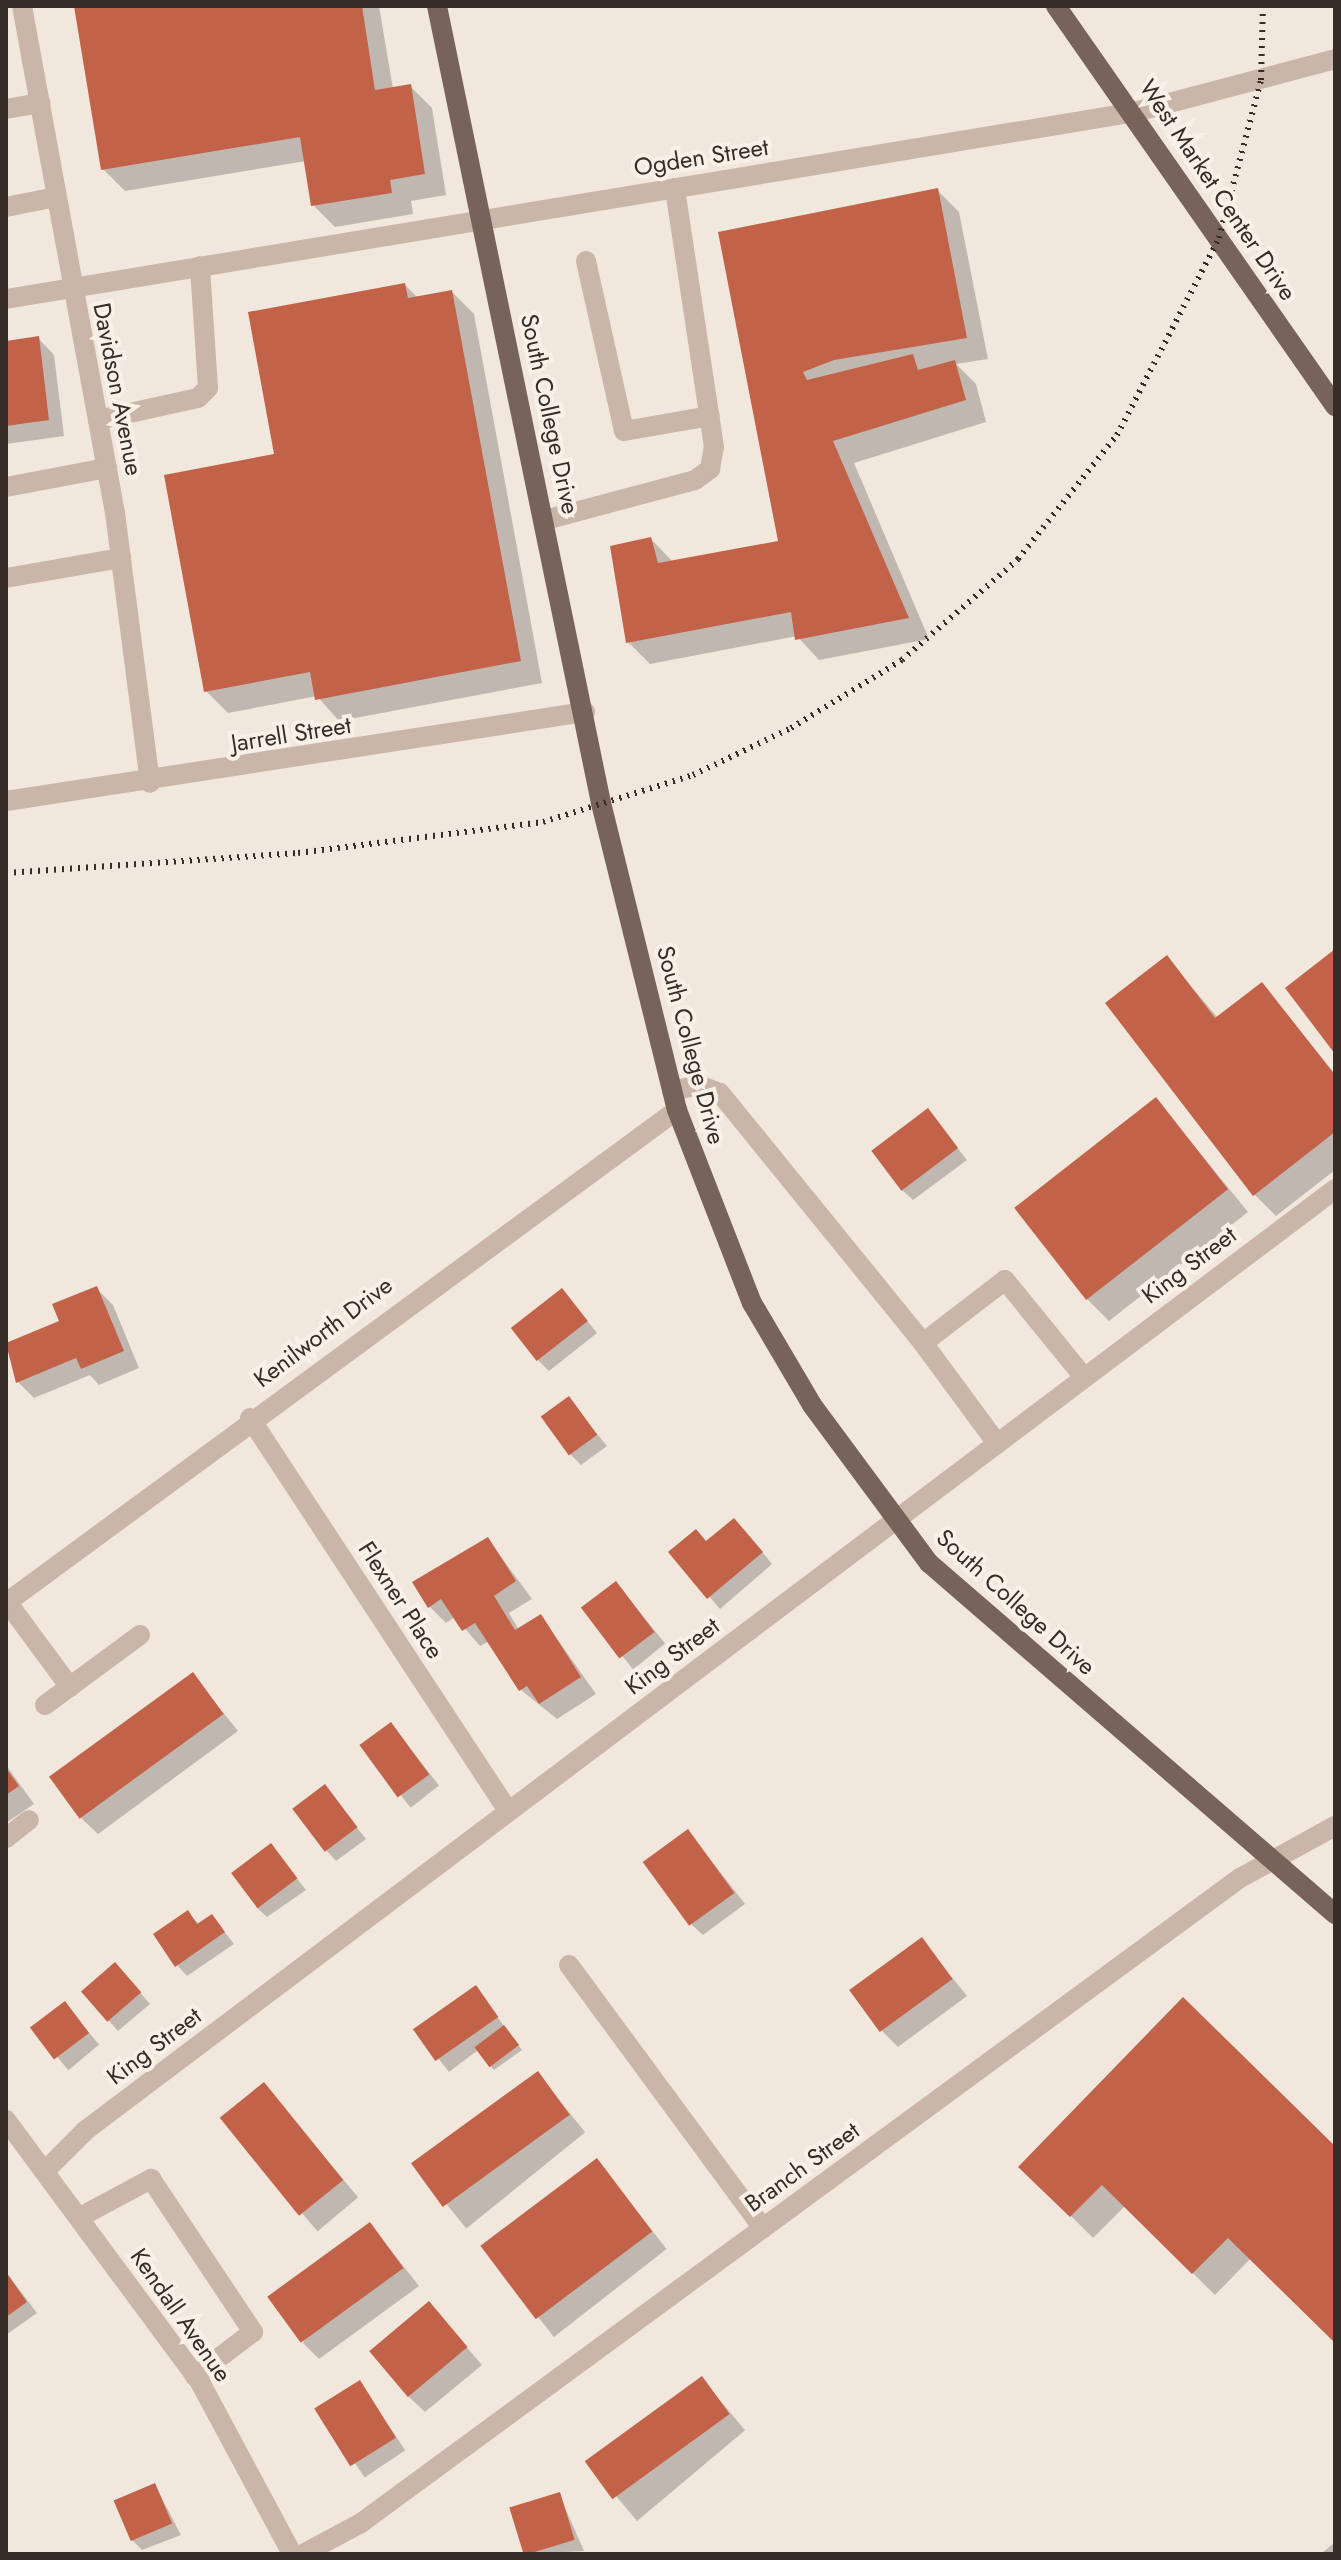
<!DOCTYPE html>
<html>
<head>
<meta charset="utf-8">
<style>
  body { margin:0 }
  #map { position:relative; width:1341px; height:2560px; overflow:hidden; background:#f1e7dc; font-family:Jost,sans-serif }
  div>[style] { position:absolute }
  .shadow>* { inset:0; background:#0003; transform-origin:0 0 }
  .building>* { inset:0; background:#c26349; transform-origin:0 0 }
  .minor>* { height:20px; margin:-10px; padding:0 10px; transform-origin:10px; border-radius:10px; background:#c9b6a8 }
  .major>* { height:20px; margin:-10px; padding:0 10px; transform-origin:10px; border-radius:10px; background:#78635a }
  .rail>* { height:6px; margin-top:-3px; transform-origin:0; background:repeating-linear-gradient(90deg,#362c28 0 2px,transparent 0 8px) }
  span { translate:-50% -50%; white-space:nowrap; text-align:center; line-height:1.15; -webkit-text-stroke:8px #f9f1e8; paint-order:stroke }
  .street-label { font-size:24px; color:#362c28 }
  .frame { position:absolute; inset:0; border:8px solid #362c28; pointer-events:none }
</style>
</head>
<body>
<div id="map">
  <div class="shadow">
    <div style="clip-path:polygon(76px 6px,379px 6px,393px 89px,410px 86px,432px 108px,446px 195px,411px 201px,413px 214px,335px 227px,313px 205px,306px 161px,125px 191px,103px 169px)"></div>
    <div style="clip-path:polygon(937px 190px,959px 212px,988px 359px,956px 364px,976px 384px,986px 422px,854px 463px,929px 639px,819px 660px,797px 636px,650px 664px,628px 642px,651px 539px,672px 561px,780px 542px,720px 234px)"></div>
    <div style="clip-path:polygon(405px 285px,418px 298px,452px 292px,474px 314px,542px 683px,339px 721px,317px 696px,228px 713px,206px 691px,277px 455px)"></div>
    <div style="clip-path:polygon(38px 338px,54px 355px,64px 436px,6px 444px,6px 343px)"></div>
    <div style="clip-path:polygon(1167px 958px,1218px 1018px,1262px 984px,1335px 1074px,1335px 1170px,1276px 1216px,1254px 1194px)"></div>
    <div style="clip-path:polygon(1156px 1099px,1248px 1212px,1109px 1321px,1087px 1299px)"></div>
    <div style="clip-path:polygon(928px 1111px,967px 1160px,913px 1200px,902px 1190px)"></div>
    <div style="clip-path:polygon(96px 1288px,113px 1305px,139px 1368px,99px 1385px,90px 1375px,34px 1398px,18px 1382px,6px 1345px,62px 1323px)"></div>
    <div style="clip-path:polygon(572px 1302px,597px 1333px,549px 1371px,538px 1360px)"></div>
    <div style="clip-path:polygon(569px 1399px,607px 1446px,581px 1465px,571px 1455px)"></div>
    <div style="clip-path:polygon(745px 1531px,772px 1564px,720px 1609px,671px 1552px)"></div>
    <div style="clip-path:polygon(488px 1539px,532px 1599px,509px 1613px,519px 1630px,541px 1616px,596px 1694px,557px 1719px,521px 1690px,489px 1641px,480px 1646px,455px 1617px,446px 1623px,429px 1606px)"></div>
    <div style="left:616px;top:1583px;width:78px;height:41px;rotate:51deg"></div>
    <div style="clip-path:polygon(193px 1675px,238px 1731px,98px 1834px,81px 1818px)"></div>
    <div style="left:391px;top:1724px;width:78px;height:36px;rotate:52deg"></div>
    <div style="clip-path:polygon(6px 1765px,34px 1804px,6px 1823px)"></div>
    <div style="clip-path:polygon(325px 1787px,366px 1839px,336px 1861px,326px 1850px)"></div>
    <div style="clip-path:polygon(688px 1831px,745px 1904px,703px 1935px,692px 1925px)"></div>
    <div style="clip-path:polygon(271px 1846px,306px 1890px,267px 1917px,256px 1907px)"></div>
    <div style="clip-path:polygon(188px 1913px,200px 1925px,212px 1916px,234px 1944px,187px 1976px,177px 1965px)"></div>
    <div style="clip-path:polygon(922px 1940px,967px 1996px,898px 2047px,881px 2030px)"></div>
    <div style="clip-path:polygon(126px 1976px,150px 2004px,118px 2031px,84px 1992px)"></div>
    <div style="clip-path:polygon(475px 1987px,522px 2050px,494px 2070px,478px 2050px,449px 2072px,416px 2030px)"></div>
    <div style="left:65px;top:2004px;width:53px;height:40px;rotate:50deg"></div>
    <div style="left:538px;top:2074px;width:75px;height:153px;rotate:51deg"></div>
    <div style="left:263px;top:2084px;width:148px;height:53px;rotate:50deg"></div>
    <div style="clip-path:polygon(1335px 2149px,1335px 2340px,1251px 2258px,1215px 2295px,1125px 2206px,1093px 2238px,1021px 2166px)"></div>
    <div style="left:597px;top:2160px;width:113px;height:143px;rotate:52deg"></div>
    <div style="clip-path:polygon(370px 2224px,419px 2286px,319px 2359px,303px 2343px)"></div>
    <div style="clip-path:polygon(6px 2272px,37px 2313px,6px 2335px)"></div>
    <div style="clip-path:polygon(429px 2303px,482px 2365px,425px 2412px,408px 2396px)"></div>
    <div style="left:702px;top:2379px;width:67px;height:141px;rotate:50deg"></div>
    <div style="left:360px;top:2383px;width:81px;height:49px;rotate:56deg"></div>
    <div style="clip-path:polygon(155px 2485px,181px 2535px,142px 2550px,132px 2540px)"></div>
    <div style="clip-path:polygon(559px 2494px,584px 2551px,526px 2554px,512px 2509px)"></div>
    <div style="clip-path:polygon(1335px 2542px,1335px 2554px,1321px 2554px)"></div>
  </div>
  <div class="building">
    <div style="clip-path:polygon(74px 6px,362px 6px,375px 90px,411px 84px,425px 174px,390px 180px,392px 193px,311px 206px,300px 137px,101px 170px)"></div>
    <div style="clip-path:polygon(938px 188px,967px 338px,834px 360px,803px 372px,807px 380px,913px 354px,918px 370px,955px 360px,966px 400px,833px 441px,909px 618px,795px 640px,791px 612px,626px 643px,610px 546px,651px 537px,658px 563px,778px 541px,718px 232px)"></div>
    <div style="clip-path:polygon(405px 283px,408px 298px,452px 290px,521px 661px,315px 700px,310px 672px,204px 692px,164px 475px,274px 454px,248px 312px)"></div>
    <div style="clip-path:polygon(39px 336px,49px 420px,6px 426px,6px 341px)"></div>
    <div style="clip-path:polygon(1335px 949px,1335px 1054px,1285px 988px)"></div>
    <div style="clip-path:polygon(1167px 955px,1215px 1018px,1262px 982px,1335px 1075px,1335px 1132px,1253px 1196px,1105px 1003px)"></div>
    <div style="left:1156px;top:1097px;width:117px;height:180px;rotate:52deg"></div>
    <div style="left:928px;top:1108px;width:50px;height:71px;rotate:53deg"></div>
    <div style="clip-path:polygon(97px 1286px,124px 1351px,81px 1369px,76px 1358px,16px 1383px,6px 1343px,59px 1321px,52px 1304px)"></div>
    <div style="left:562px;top:1288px;width:42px;height:65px;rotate:52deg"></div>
    <div style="left:569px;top:1396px;width:48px;height:35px;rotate:54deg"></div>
    <div style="clip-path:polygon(734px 1518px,763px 1552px,707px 1599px,668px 1552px,696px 1529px,706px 1541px)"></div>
    <div style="clip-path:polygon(488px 1537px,516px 1581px,494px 1596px,515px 1630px,541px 1614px,581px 1677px,539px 1704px,527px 1686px,519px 1691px,475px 1623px,462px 1631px,441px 1599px,428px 1608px,412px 1582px)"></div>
    <div style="left:616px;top:1581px;width:64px;height:44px;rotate:53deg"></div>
    <div style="left:193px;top:1672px;width:52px;height:178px;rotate:54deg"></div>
    <div style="left:391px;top:1722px;width:65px;height:39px;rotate:54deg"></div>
    <div style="clip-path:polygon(6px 1768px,19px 1786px,6px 1795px)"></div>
    <div style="left:325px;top:1784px;width:54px;height:41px;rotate:53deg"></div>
    <div style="left:688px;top:1829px;width:79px;height:56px;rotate:54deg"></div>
    <div style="left:271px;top:1843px;width:44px;height:50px;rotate:53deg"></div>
    <div style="clip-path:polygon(188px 1910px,197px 1924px,212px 1914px,225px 1932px,175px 1967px,153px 1934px)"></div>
    <div style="left:922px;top:1937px;width:52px;height:90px;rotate:54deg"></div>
    <div style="left:115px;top:1962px;width:40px;height:45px;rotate:49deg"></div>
    <div style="left:476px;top:1985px;width:39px;height:77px;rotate:55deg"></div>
    <div style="clip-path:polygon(1183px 1997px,1335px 2146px,1335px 2343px,1228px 2238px,1192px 2274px,1102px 2185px,1070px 2217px,1018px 2167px)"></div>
    <div style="left:65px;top:2001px;width:40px;height:44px;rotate:53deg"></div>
    <div style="left:504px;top:2025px;width:25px;height:37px;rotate:53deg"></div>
    <div style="left:538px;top:2071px;width:54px;height:157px;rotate:54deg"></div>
    <div style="left:264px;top:2082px;width:126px;height:57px;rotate:51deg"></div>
    <div style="left:597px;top:2158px;width:92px;height:146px;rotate:53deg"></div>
    <div style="left:370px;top:2222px;width:57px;height:127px;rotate:54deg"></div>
    <div style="clip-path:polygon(6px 2272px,27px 2302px,6px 2317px)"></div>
    <div style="left:429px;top:2301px;width:60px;height:78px;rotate:50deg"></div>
    <div style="left:702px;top:2376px;width:47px;height:145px;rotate:54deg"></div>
    <div style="left:360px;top:2380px;width:68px;height:54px;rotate:58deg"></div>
    <div style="left:155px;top:2483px;width:44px;height:45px;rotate:67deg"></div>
    <div style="left:560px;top:2492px;width:50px;height:53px;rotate:73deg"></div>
  </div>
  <div class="minor">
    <div style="left:22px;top:6px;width:515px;rotate:79.61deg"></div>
    <div style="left:115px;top:513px;width:272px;rotate:82.6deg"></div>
    <div style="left:6px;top:109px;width:35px;rotate:-10deg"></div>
    <div style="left:6px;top:207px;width:51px;rotate:-11.3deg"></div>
    <div style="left:586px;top:261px;width:174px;rotate:77.4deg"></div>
    <div style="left:624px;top:431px;width:87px;rotate:-9.9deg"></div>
    <div style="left:6px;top:299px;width:1144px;rotate:-9.4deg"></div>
    <div style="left:1135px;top:112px;width:207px;rotate:-14.8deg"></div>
    <div style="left:98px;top:420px;width:102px;rotate:-12.4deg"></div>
    <div style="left:198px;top:398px;width:14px;rotate:-45deg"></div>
    <div style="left:208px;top:388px;width:122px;rotate:-93.8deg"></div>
    <div style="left:6px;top:487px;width:103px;rotate:-10.7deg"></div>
    <div style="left:545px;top:520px;width:155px;rotate:-14.9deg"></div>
    <div style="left:695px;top:480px;width:19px;rotate:-36deg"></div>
    <div style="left:710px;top:469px;width:22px;rotate:-80deg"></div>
    <div style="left:714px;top:447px;width:262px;rotate:-98.6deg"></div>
    <div style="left:6px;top:578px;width:117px;rotate:-9.9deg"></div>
    <div style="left:6px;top:801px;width:586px;rotate:-8.74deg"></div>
    <div style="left:672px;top:1091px;width:27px;rotate:-13deg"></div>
    <div style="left:698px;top:1085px;width:23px;rotate:20deg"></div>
    <div style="left:720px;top:1093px;width:322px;rotate:50.9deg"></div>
    <div style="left:250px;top:1418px;width:470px;rotate:56.7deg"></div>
    <div style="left:996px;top:1442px;width:123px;rotate:-126.4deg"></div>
    <div style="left:923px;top:1343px;width:103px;rotate:-37.5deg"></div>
    <div style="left:1005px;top:1280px;width:124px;rotate:50.9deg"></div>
    <div style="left:7px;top:1602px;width:106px;rotate:53.5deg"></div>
    <div style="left:6px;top:1603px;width:833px;rotate:-36.31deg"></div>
    <div style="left:45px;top:1705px;width:118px;rotate:-36.4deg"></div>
    <div style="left:6px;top:1838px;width:29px;rotate:-38deg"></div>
    <div style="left:569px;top:1965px;width:327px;rotate:53.6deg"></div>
    <div style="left:6px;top:2120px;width:328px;rotate:53.5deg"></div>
    <div style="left:201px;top:2384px;width:193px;rotate:61.8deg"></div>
    <div style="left:46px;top:2170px;width:57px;rotate:-45deg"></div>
    <div style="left:86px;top:2130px;width:1564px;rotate:-36.99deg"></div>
    <div style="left:80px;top:2217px;width:81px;rotate:-28.2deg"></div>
    <div style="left:151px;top:2179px;width:184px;rotate:56.3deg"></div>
    <div style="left:253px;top:2332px;width:73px;rotate:142.8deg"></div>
    <div style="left:303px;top:2554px;width:66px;rotate:-28.1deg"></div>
    <div style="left:361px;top:2523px;width:1090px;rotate:-36.27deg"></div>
    <div style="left:1240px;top:1878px;width:108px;rotate:-28.7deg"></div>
  </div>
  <div class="major">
    <div style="left:437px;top:6px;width:814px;rotate:78.37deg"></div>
    <div style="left:601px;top:803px;width:316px;rotate:76.1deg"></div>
    <div style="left:677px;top:1110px;width:207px;rotate:68.8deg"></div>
    <div style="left:752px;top:1303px;width:118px;rotate:59.5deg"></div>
    <div style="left:812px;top:1405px;width:197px;rotate:53.5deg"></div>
    <div style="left:929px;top:1563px;width:537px;rotate:40.84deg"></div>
    <div style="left:1056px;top:6px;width:488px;rotate:55.1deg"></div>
  </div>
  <div class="rail">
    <div style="left:6px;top:873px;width:293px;rotate:-3.9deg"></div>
    <div style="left:298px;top:853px;width:247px;rotate:-7.2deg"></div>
    <div style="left:543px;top:822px;width:157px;rotate:-17.4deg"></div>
    <div style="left:693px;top:775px;width:109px;rotate:-25.6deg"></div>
    <div style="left:791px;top:728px;width:130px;rotate:-31.5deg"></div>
    <div style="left:902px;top:660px;width:154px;rotate:-41deg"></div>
    <div style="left:1018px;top:559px;width:159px;rotate:-51.4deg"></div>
    <div style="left:1117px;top:435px;width:222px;rotate:-62.6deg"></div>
    <div style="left:1219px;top:238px;width:163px;rotate:-75.1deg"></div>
    <div style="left:1261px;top:80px;width:74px;rotate:-88.5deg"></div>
  </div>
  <div class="street-label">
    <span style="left:701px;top:157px;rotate:-9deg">Ogden Street</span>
    <span style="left:1218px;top:190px;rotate:56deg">West Market Center Drive</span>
    <span style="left:118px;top:389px;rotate:79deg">Davidson Avenue</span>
    <span style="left:550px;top:414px;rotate:78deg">South College Drive</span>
    <span style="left:291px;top:734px;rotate:-9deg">Jarrell Street</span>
    <span style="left:691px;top:1045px;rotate:75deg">South College Drive</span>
    <span style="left:1189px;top:1265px;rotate:-37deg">King Street</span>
    <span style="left:323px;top:1332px;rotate:-37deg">Kenilworth Drive</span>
    <span style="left:401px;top:1600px;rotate:57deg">Flexner Place</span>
    <span style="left:1016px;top:1602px;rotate:42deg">South College Drive</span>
    <span style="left:672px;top:1656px;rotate:-37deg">King Street</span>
    <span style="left:154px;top:2046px;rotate:-37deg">King Street</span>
    <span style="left:802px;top:2167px;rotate:-36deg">Branch Street</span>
    <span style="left:181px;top:2315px;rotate:55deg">Kendall Avenue</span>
  </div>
  <div class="frame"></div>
</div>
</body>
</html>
